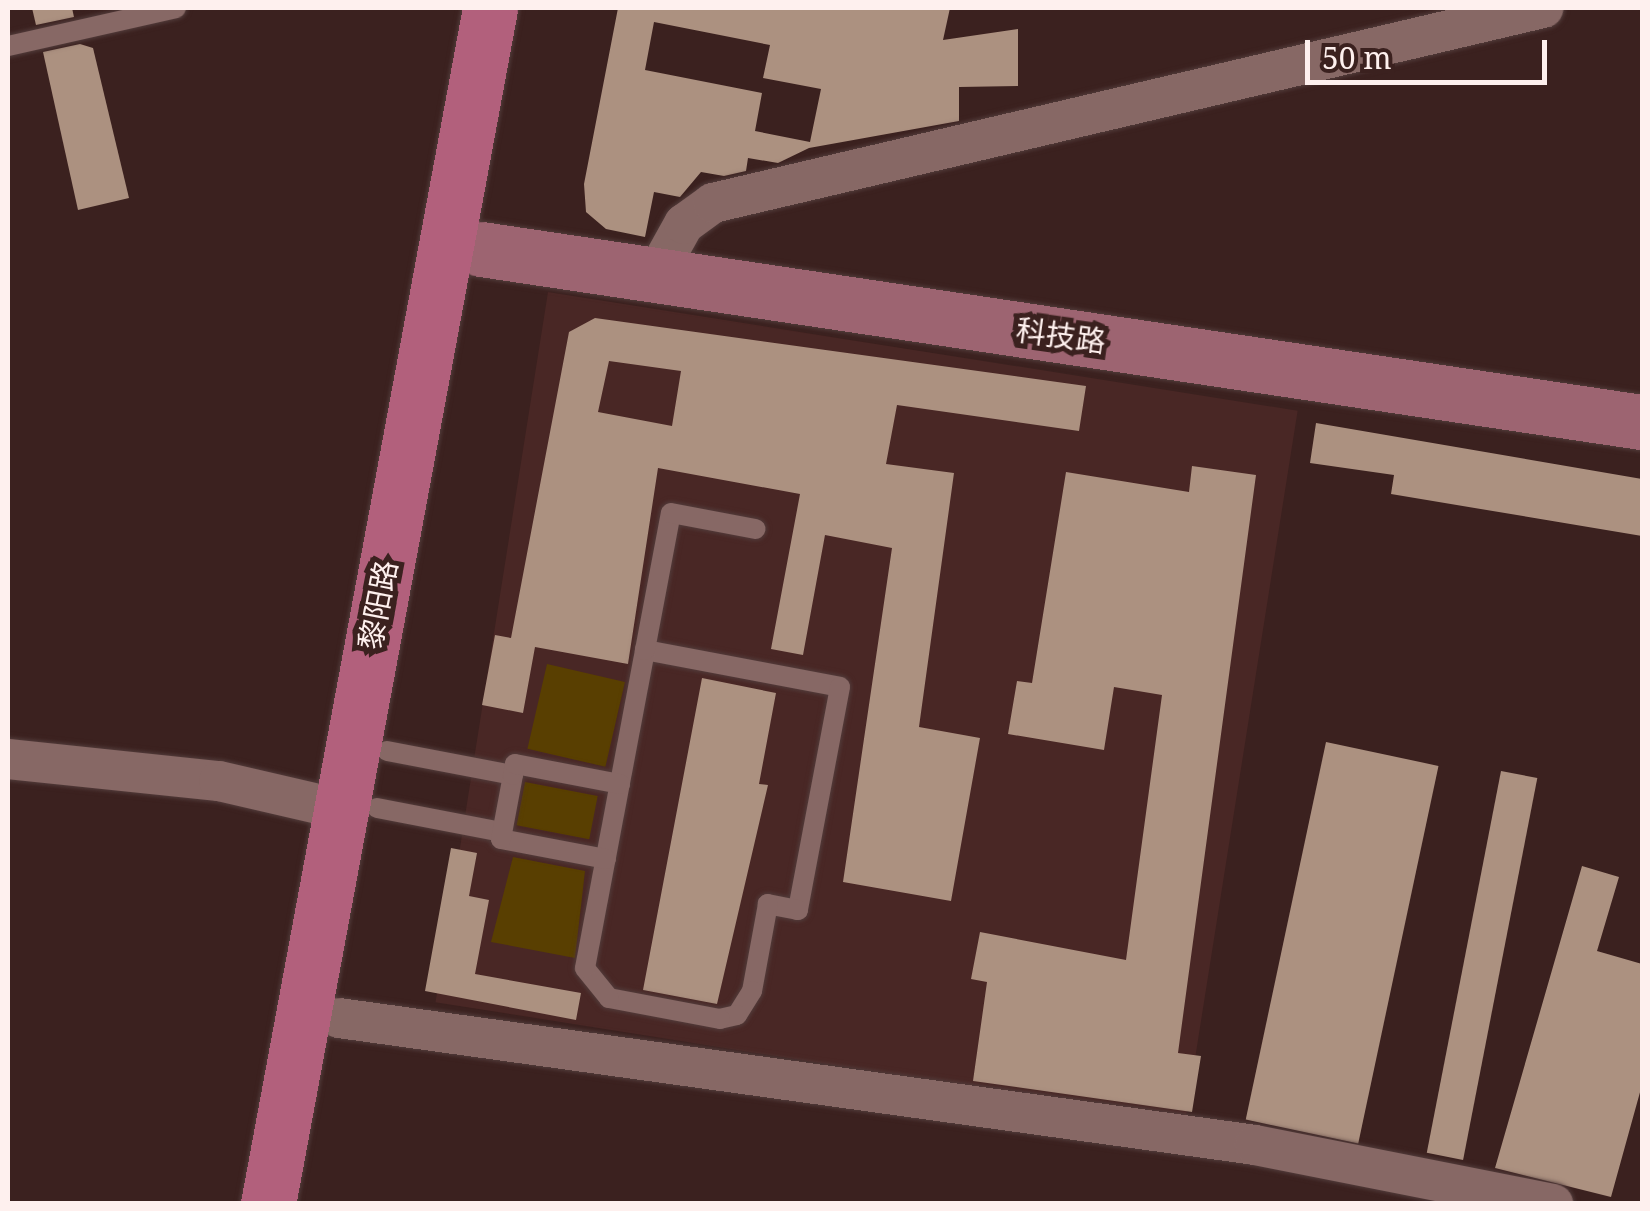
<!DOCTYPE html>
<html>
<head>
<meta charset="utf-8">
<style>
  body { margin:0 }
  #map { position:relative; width:1650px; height:1211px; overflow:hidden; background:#3b211f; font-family:"Noto Serif","Noto Sans SC",serif }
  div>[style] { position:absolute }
  .built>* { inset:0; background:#492725; transform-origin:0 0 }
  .green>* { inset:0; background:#593f01; transform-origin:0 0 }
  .building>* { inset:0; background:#ac9180; transform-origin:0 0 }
  .roads { filter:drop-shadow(0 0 2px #523c3b) drop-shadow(0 0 2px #523c3b) }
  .lane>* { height:20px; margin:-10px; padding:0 10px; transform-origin:10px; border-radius:10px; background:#876865 }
  .street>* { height:40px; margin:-20px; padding:0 20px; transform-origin:20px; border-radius:20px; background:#876865 }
  .secondary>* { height:55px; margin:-27.5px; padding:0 27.5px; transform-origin:27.5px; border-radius:27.5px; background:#9d6471 }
  .primary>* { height:55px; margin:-27.5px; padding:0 27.5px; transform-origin:27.5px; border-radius:27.5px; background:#b2607c }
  span { translate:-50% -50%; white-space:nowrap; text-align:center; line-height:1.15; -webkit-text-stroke:10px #3b211f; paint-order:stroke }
  .street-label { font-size:30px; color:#fef0ee }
  .frame { position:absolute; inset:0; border:10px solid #fef0ee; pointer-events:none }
  .scale { position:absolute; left:1305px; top:40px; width:242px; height:45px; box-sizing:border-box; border:5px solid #fef0ee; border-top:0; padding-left:12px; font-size:30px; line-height:35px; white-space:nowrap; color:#fef0ee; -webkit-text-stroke:8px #3b211f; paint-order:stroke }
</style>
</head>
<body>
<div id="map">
  <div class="built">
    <div style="left:548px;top:292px;width:759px;height:719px;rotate:9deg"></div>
  </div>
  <div class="green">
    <div style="left:547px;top:664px;width:80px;height:87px;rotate:13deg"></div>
    <div style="left:525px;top:782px;width:74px;height:44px;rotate:11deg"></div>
    <div style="clip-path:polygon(513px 857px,585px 871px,575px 958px,491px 942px)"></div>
  </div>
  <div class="building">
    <div style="clip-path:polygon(32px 8px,72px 8px,74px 17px,36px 25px)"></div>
    <div style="clip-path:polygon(evenodd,618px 8px,950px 8px,943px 40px,1018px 29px,1018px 86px,959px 87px,959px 121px,809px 148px,778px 163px,748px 158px,746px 171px,724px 176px,701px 172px,680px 197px,654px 192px,645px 237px,606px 229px,586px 212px,584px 184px,618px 8px,654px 22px,770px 45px,763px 78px,821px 89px,810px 142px,755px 131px,762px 93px,645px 70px,654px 22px)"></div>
    <div style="clip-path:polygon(80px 44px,93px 48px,129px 198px,78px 210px,43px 52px)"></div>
    <div style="clip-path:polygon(evenodd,595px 318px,1086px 386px,1079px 431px,897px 405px,886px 464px,954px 473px,919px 727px,980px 738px,951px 901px,843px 882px,892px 548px,825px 535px,803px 655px,771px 649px,800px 494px,658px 468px,628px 664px,535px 647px,523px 713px,482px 705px,495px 635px,511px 638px,569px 332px,595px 318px,609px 361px,681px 371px,672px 426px,598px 412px,609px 361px)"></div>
    <div style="clip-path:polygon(1316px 423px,1642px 479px,1642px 536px,1391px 494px,1394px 475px,1310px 463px)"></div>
    <div style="clip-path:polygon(1192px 466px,1256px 475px,1178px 1053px,1201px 1056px,1192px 1112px,973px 1081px,987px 982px,971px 979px,980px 932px,1126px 960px,1162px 695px,1114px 687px,1104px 750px,1008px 734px,1017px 681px,1032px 683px,1066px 472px,1189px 492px)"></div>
    <div style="clip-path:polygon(702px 678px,776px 693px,759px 784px,768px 785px,717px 1004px,643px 990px)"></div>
    <div style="left:1326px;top:742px;width:115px;height:386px;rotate:12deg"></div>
    <div style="left:1501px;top:771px;width:37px;height:389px;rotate:11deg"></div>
    <div style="clip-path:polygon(451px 848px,477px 853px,469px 896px,489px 900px,475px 974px,581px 993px,576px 1020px,425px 991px)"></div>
    <div style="clip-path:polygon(1582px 866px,1619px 877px,1597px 951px,1642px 964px,1642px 1085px,1611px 1197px,1495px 1168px)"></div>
  </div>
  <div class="roads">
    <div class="lane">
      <div style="left:8px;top:46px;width:172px;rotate:-12.7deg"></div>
      <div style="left:645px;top:650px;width:198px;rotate:10.7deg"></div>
      <div style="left:840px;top:687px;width:227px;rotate:100.7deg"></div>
      <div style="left:798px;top:910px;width:31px;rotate:-169deg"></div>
      <div style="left:768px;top:904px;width:88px;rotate:100.4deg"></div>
      <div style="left:752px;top:991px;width:28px;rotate:122deg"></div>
      <div style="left:737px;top:1015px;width:17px;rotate:167deg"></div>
      <div style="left:720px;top:1019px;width:113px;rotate:-169.3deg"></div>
      <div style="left:609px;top:998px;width:38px;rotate:-129deg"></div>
      <div style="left:585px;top:968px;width:324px;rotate:-79.3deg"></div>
      <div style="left:645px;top:650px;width:139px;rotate:-79.3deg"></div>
      <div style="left:671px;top:513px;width:86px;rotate:10.7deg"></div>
      <div style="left:387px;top:751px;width:128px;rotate:10.8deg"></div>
      <div style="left:377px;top:808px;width:127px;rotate:10.9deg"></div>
      <div style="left:606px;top:859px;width:107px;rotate:-169.2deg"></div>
      <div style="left:501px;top:839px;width:65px;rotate:-79.4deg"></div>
      <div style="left:513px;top:775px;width:11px;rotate:-80deg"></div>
      <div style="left:515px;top:764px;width:107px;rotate:10.8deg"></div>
    </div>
    <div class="street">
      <div style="left:655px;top:276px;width:60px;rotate:-60.9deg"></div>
      <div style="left:684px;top:224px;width:36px;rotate:-36deg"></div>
      <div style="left:713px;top:203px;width:853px;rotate:-13.22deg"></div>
      <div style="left:8px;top:759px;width:212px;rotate:6deg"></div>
      <div style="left:219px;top:781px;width:124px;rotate:13deg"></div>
      <div style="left:339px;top:1018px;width:925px;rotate:7.89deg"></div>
      <div style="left:1255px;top:1145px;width:304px;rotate:11.2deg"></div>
    </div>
    <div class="secondary">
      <div style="left:481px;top:249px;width:1174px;rotate:8.48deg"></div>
    </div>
    <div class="primary">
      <div style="left:268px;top:1204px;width:1216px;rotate:-79.48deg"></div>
    </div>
  </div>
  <div class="street-label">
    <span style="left:1061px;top:336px;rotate:8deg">科技路</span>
    <span style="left:378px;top:605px;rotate:-79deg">黎阳路</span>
  </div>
  <div class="frame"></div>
  <div class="scale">50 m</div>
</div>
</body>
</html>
